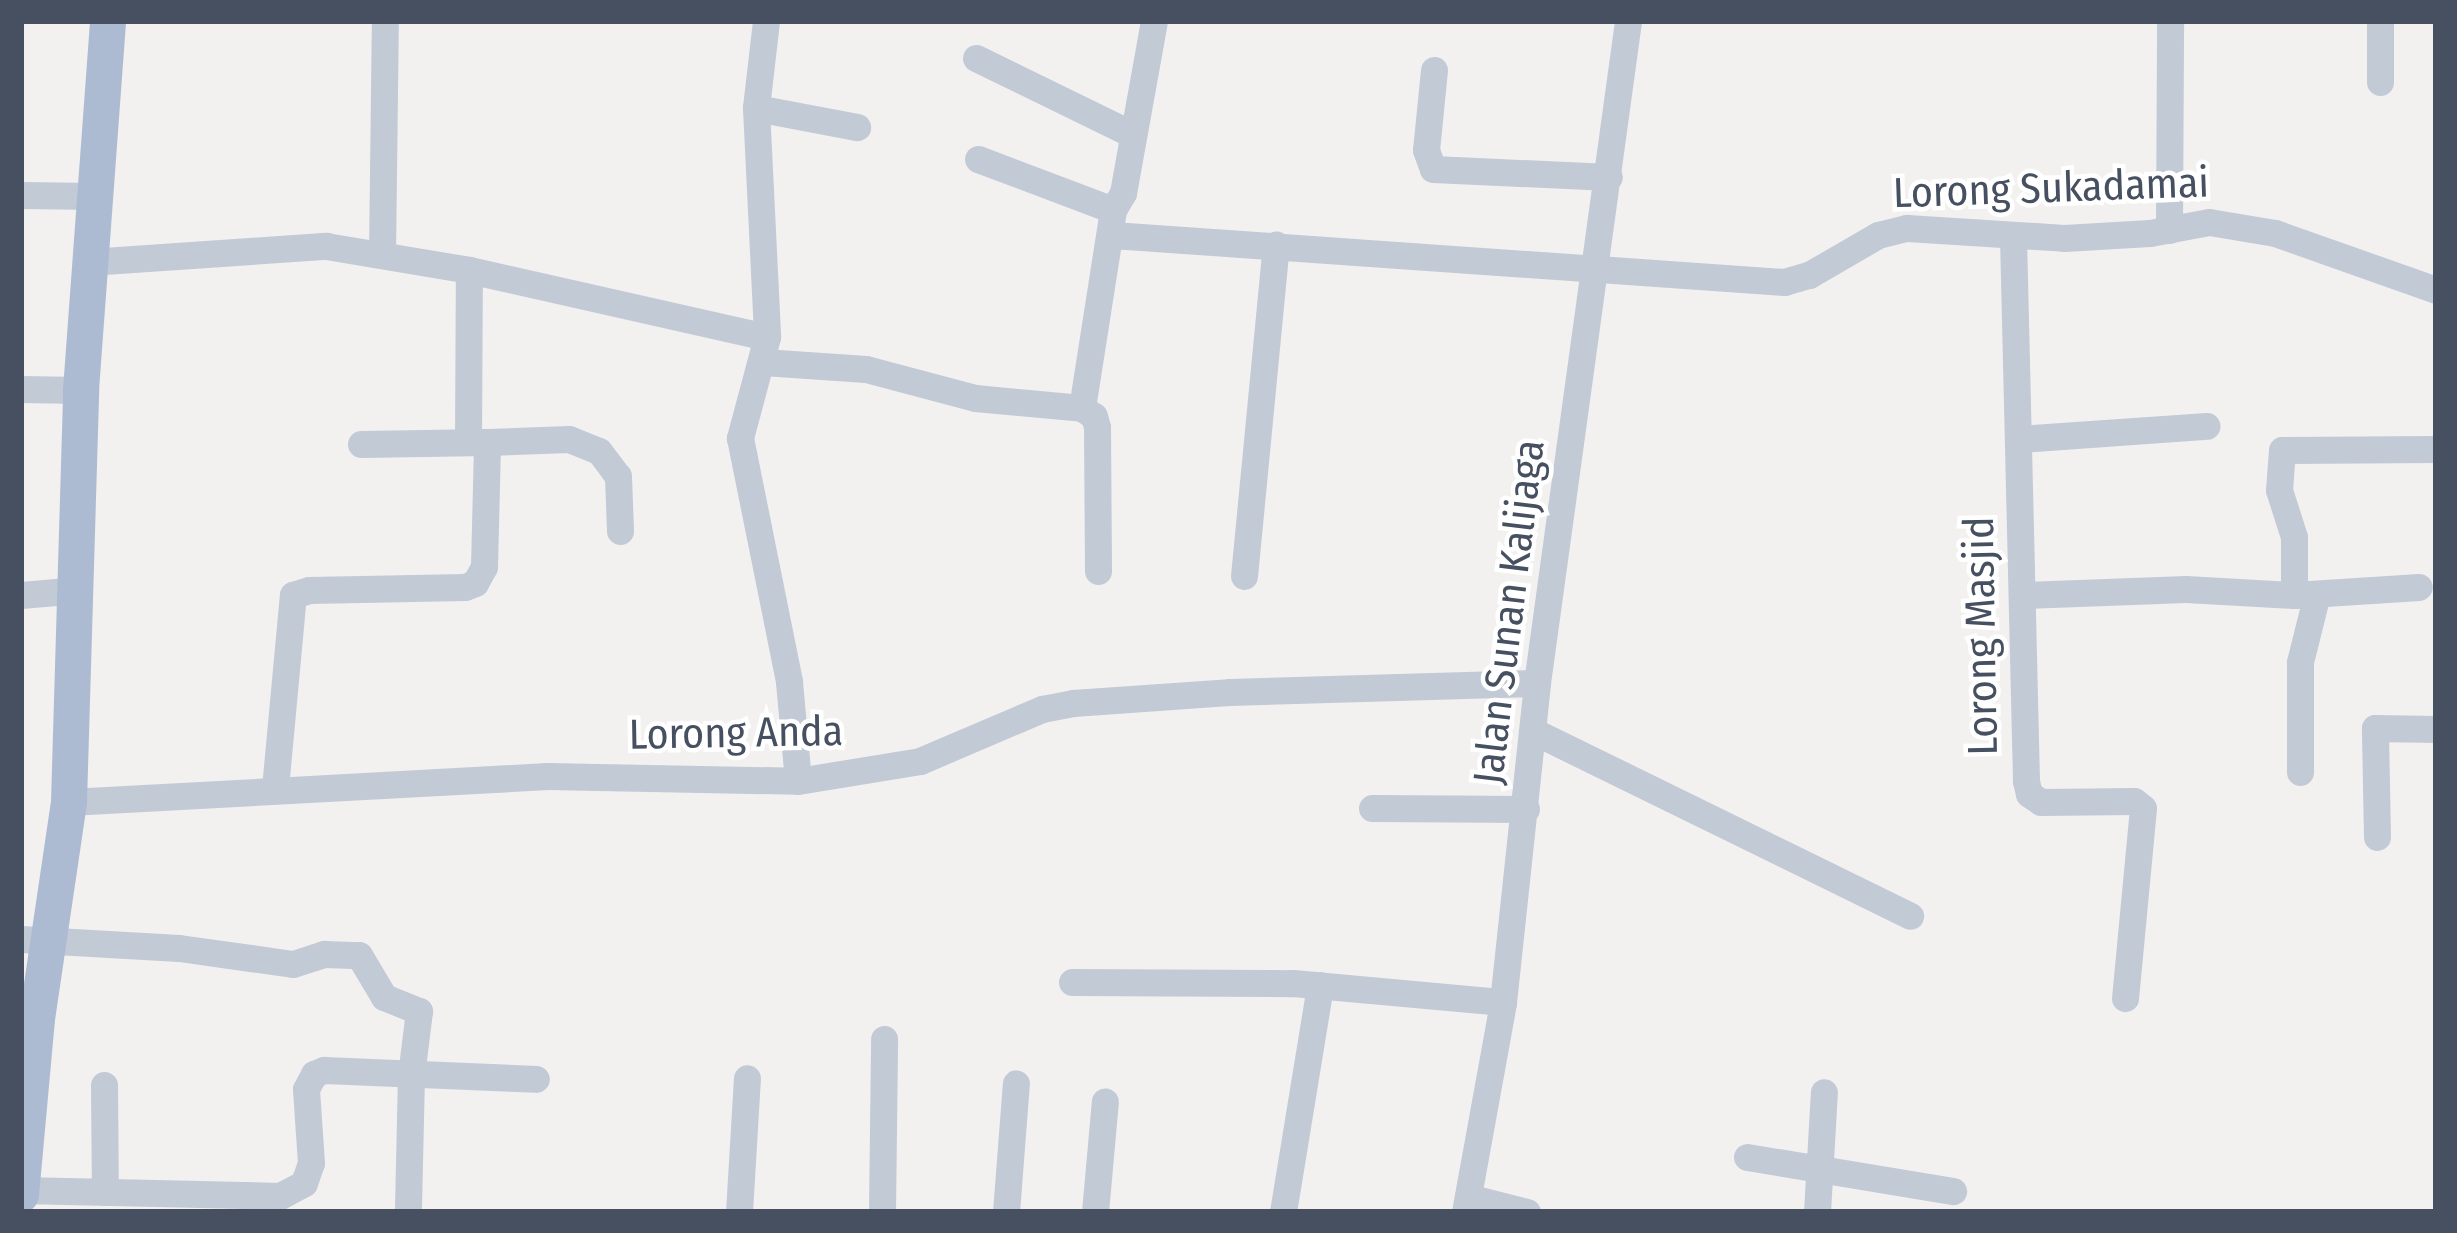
<!DOCTYPE html>
<html>
<head>
<meta charset="utf-8">
<style>
  body { margin:0 }
  #map { position:relative; width:2457px; height:1233px; overflow:hidden; background:#f3f0f0; font-family:"Fira Sans Condensed",sans-serif }
  div>[style] { position:absolute }
  .minor>* { height:27px; margin:-13.5px; padding:0 13.5px; transform-origin:13.5px; border-radius:13.5px; background:#c2cad6 }
  .major>* { height:36px; margin:-18px; padding:0 18px; transform-origin:18px; border-radius:18px; background:#adbbd2 }
  span { translate:-50% -50%; white-space:nowrap; text-align:center; line-height:1.15; -webkit-text-stroke:9px #fff; paint-order:stroke }
  .street-label { font-size:42px; color:#465060 }
  .frame { position:absolute; inset:0; border:24px solid #465060; pointer-events:none }
</style>
</head>
<body>
<div id="map">
  <div class="minor">
    <div style="left:766px;top:21px;width:88px;rotate:96.6deg"></div>
    <div style="left:756px;top:108px;width:229px;rotate:87.2deg"></div>
    <div style="left:767px;top:337px;width:105px;rotate:105deg"></div>
    <div style="left:740px;top:438px;width:249px;rotate:78.6deg"></div>
    <div style="left:789px;top:682px;width:99px;rotate:84.8deg"></div>
    <div style="left:976px;top:58px;width:174px;rotate:26deg"></div>
    <div style="left:1434px;top:70px;width:80px;rotate:95.7deg"></div>
    <div style="left:1426px;top:150px;width:20px;rotate:70deg"></div>
    <div style="left:1433px;top:169px;width:176px;rotate:2.6deg"></div>
    <div style="left:2380px;top:82px;width:61px;rotate:-90deg"></div>
    <div style="left:756px;top:108px;width:103px;rotate:10.7deg"></div>
    <div style="left:978px;top:159px;width:144px;rotate:20.7deg"></div>
    <div style="left:21px;top:195px;width:74px;rotate:0.8deg"></div>
    <div style="left:2169px;top:230px;width:209px;rotate:-89.7deg"></div>
    <div style="left:1112px;top:235px;width:674px;rotate:4deg"></div>
    <div style="left:1784px;top:282px;width:26px;rotate:-16deg"></div>
    <div style="left:1809px;top:275px;width:80px;rotate:-30.1deg"></div>
    <div style="left:1878px;top:235px;width:30px;rotate:-14deg"></div>
    <div style="left:1907px;top:228px;width:157px;rotate:3.6deg"></div>
    <div style="left:2064px;top:238px;width:86px;rotate:-3.3deg"></div>
    <div style="left:2150px;top:233px;width:60px;rotate:-10.6deg"></div>
    <div style="left:2209px;top:222px;width:67px;rotate:9.5deg"></div>
    <div style="left:2275px;top:233px;width:171px;rotate:19.5deg"></div>
    <div style="left:2013px;top:237px;width:544px;rotate:88.63deg"></div>
    <div style="left:2026px;top:781px;width:13px;rotate:77deg"></div>
    <div style="left:2029px;top:794px;width:14px;rotate:34deg"></div>
    <div style="left:2041px;top:802px;width:93px;rotate:-0.6deg"></div>
    <div style="left:2134px;top:801px;width:11px;rotate:38deg"></div>
    <div style="left:2143px;top:808px;width:191px;rotate:95.4deg"></div>
    <div style="left:382px;top:255px;width:234px;rotate:-89.3deg"></div>
    <div style="left:89px;top:262px;width:238px;rotate:-3.9deg"></div>
    <div style="left:326px;top:246px;width:145px;rotate:9.5deg"></div>
    <div style="left:469px;top:270px;width:305px;rotate:12.7deg"></div>
    <div style="left:763px;top:362px;width:103px;rotate:3.9deg"></div>
    <div style="left:866px;top:369px;width:113px;rotate:14.9deg"></div>
    <div style="left:975px;top:398px;width:107px;rotate:5.3deg"></div>
    <div style="left:1082px;top:408px;width:14px;rotate:34deg"></div>
    <div style="left:1094px;top:416px;width:11px;rotate:75deg"></div>
    <div style="left:1097px;top:427px;width:144px;rotate:89.6deg"></div>
    <div style="left:21px;top:389px;width:60px;rotate:1deg"></div>
    <div style="left:1082px;top:408px;width:200px;rotate:-81.1deg"></div>
    <div style="left:1113px;top:210px;width:20px;rotate:-60deg"></div>
    <div style="left:1123px;top:193px;width:175px;rotate:-79.8deg"></div>
    <div style="left:2019px;top:439px;width:188px;rotate:-4deg"></div>
    <div style="left:468px;top:442px;width:172px;rotate:-89.7deg"></div>
    <div style="left:487px;top:442px;width:82px;rotate:-2.1deg"></div>
    <div style="left:569px;top:439px;width:32px;rotate:22deg"></div>
    <div style="left:599px;top:451px;width:31px;rotate:53deg"></div>
    <div style="left:618px;top:476px;width:55px;rotate:87.9deg"></div>
    <div style="left:1244px;top:576px;width:333px;rotate:-84.5deg"></div>
    <div style="left:21px;top:595px;width:58px;rotate:-4.9deg"></div>
    <div style="left:2023px;top:595px;width:163px;rotate:-2.1deg"></div>
    <div style="left:2186px;top:589px;width:108px;rotate:3.2deg"></div>
    <div style="left:2294px;top:595px;width:125px;rotate:-3.7deg"></div>
    <div style="left:2294px;top:595px;width:58px;rotate:-90deg"></div>
    <div style="left:2294px;top:537px;width:49px;rotate:-107.7deg"></div>
    <div style="left:2279px;top:490px;width:40px;rotate:-85.7deg"></div>
    <div style="left:2282px;top:450px;width:154px;rotate:-0.4deg"></div>
    <div style="left:1533px;top:731px;width:420px;rotate:26.1deg"></div>
    <div style="left:2300px;top:772px;width:110px;rotate:-90deg"></div>
    <div style="left:2300px;top:662px;width:70px;rotate:-76deg"></div>
    <div style="left:275px;top:788px;width:194px;rotate:-84.7deg"></div>
    <div style="left:293px;top:595px;width:17px;rotate:-17deg"></div>
    <div style="left:309px;top:590px;width:156px;rotate:-1.1deg"></div>
    <div style="left:465px;top:587px;width:11px;rotate:-22deg"></div>
    <div style="left:475px;top:583px;width:18px;rotate:-61deg"></div>
    <div style="left:484px;top:567px;width:125px;rotate:-88.6deg"></div>
    <div style="left:487px;top:442px;width:126px;rotate:179.1deg"></div>
    <div style="left:69px;top:802px;width:479px;rotate:-3.1deg"></div>
    <div style="left:547px;top:776px;width:251px;rotate:1.1deg"></div>
    <div style="left:798px;top:781px;width:124px;rotate:-9.3deg"></div>
    <div style="left:920px;top:761px;width:133px;rotate:-23.1deg"></div>
    <div style="left:1042px;top:709px;width:32px;rotate:-11deg"></div>
    <div style="left:1073px;top:703px;width:156px;rotate:-4deg"></div>
    <div style="left:1229px;top:692px;width:308px;rotate:-1.7deg"></div>
    <div style="left:1372px;top:808px;width:154px;rotate:0.4deg"></div>
    <div style="left:2377px;top:837px;width:109px;rotate:-91.1deg"></div>
    <div style="left:2375px;top:728px;width:61px;rotate:0.9deg"></div>
    <div style="left:21px;top:939px;width:158px;rotate:3.3deg"></div>
    <div style="left:179px;top:948px;width:115px;rotate:8deg"></div>
    <div style="left:293px;top:964px;width:33px;rotate:-18deg"></div>
    <div style="left:324px;top:954px;width:35px;rotate:2deg"></div>
    <div style="left:359px;top:955px;width:49px;rotate:59.2deg"></div>
    <div style="left:384px;top:997px;width:38px;rotate:22deg"></div>
    <div style="left:419px;top:1011px;width:64px;rotate:97.1deg"></div>
    <div style="left:411px;top:1075px;width:137px;rotate:91.3deg"></div>
    <div style="left:1072px;top:982px;width:221px;rotate:0.3deg"></div>
    <div style="left:1293px;top:983px;width:211px;rotate:5.2deg"></div>
    <div style="left:104px;top:1085px;width:107px;rotate:89.5deg"></div>
    <div style="left:1747px;top:1157px;width:209px;rotate:9.4deg"></div>
    <div style="left:21px;top:1190px;width:259px;rotate:1.3deg"></div>
    <div style="left:280px;top:1196px;width:27px;rotate:-28deg"></div>
    <div style="left:304px;top:1183px;width:21px;rotate:-71deg"></div>
    <div style="left:311px;top:1163px;width:74px;rotate:-93.9deg"></div>
    <div style="left:306px;top:1089px;width:17px;rotate:-62deg"></div>
    <div style="left:314px;top:1074px;width:11px;rotate:-22deg"></div>
    <div style="left:324px;top:1070px;width:212px;rotate:2.4deg"></div>
    <div style="left:1468px;top:1197px;width:61px;rotate:14.3deg"></div>
    <div style="left:739px;top:1212px;width:134px;rotate:-86.6deg"></div>
    <div style="left:882px;top:1212px;width:173px;rotate:-89.3deg"></div>
    <div style="left:1006px;top:1212px;width:129px;rotate:-85.6deg"></div>
    <div style="left:1095px;top:1212px;width:111px;rotate:-84.9deg"></div>
    <div style="left:1283px;top:1212px;width:230px;rotate:-80.7deg"></div>
    <div style="left:1465px;top:1212px;width:213px;rotate:-79.7deg"></div>
    <div style="left:1503px;top:1002px;width:321px;rotate:-83.9deg"></div>
    <div style="left:1537px;top:683px;width:668px;rotate:-82.17deg"></div>
    <div style="left:1817px;top:1212px;width:120px;rotate:-86.7deg"></div>
  </div>
  <div class="major">
    <div style="left:21px;top:1195px;width:177px;rotate:-84.8deg"></div>
    <div style="left:37px;top:1019px;width:219px;rotate:-81.6deg"></div>
    <div style="left:69px;top:802px;width:412px;rotate:-88.3deg"></div>
    <div style="left:81px;top:390px;width:370px;rotate:-85.8deg"></div>
  </div>
  <div class="street-label">
    <span style="left:2051px;top:188px;rotate:-2deg">Lorong Sukadamai</span>
    <span style="left:1509px;top:612px;rotate:-83deg">Jalan Sunan Kalijaga</span>
    <span style="left:1981px;top:636px;rotate:-91deg">Lorong Masjid</span>
    <span style="left:736px;top:733px;rotate:-1deg">Lorong Anda</span>
  </div>
  <div class="frame"></div>
</div>
</body>
</html>
